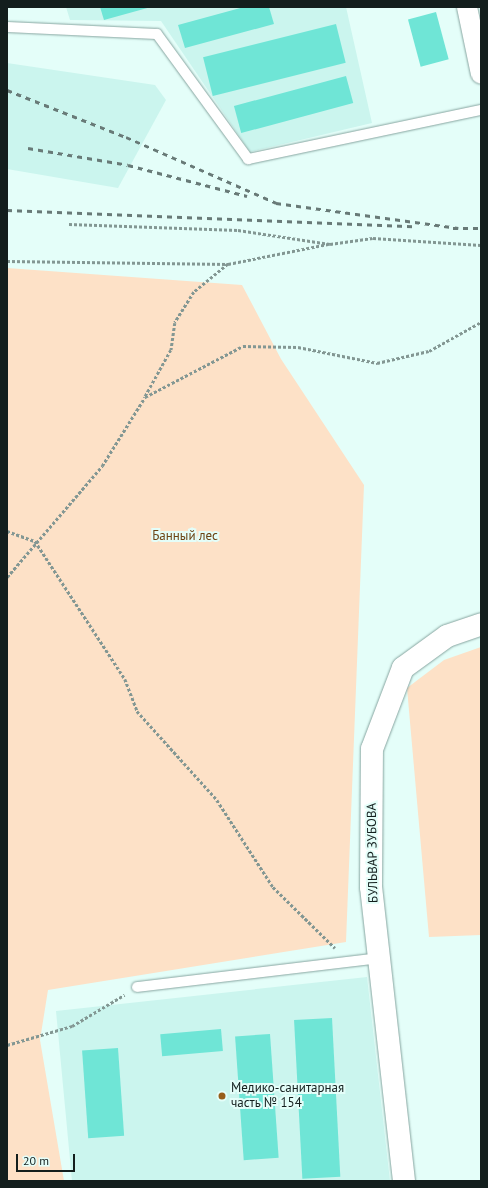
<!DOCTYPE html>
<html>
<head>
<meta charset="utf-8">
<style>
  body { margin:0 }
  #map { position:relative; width:488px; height:1188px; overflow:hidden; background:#e4fef9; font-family:"PT Sans",sans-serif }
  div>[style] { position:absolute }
  .built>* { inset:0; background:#cbf5ee }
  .green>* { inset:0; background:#fde1c7 }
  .building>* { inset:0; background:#6fe5d6; transform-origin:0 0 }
  .path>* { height:2.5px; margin-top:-1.25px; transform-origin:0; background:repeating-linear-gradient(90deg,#839793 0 3px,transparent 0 5px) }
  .roads { filter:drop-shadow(0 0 1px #87a5a0) drop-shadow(0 0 1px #87a5a0) }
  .service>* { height:10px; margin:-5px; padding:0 5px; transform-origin:5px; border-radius:5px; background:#fff }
  .minor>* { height:20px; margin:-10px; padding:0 10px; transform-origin:10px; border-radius:10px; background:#fff }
  .tertiary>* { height:22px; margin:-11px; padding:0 11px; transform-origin:11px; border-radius:11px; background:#fff }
  .rail>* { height:3px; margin-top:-1.5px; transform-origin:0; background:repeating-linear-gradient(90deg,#687a77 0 5px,transparent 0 10px) }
  .dots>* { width:11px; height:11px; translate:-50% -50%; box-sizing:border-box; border:2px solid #e4fef9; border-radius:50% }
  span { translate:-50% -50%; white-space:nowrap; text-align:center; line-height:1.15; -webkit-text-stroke:4px #e4fef9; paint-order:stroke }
  .park-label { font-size:13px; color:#6c4313 }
  .street-label { font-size:13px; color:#131e1d }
  .poi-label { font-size:13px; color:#131e1d }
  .left { translate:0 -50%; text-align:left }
  .frame { position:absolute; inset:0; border:8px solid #131e1d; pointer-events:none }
  .scale { position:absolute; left:16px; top:1154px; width:59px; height:18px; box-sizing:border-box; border:2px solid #131e1d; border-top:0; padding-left:5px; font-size:12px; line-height:14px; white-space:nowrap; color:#131e1d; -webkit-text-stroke:3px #e4fef9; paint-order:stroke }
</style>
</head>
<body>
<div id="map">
  <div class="built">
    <div style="clip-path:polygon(66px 7px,346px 7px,372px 123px,250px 152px,161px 21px,70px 20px)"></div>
    <div style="clip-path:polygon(7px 63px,155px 85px,166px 100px,118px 188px,7px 169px)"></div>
    <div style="clip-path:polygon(367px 977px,390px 1181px,72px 1181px,56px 1011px)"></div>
  </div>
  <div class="green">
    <div style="clip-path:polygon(7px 268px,242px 285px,281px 359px,364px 485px,346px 942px,48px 990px,40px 1040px,64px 1181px,7px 1181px)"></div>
    <div style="clip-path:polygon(481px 647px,481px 935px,429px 937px,407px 688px,444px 660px)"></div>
  </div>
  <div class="building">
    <div style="clip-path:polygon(100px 7px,151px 7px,104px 20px)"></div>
    <div style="clip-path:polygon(244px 7px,269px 7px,274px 24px,185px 48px,178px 25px)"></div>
    <div style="left:436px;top:12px;width:49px;height:29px;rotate:75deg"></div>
    <div style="left:336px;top:24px;width:40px;height:137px;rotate:76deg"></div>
    <div style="left:346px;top:76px;width:28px;height:116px;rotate:75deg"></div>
    <div style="left:332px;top:1018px;width:159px;height:38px;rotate:87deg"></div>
    <div style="left:221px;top:1029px;width:22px;height:61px;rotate:85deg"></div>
    <div style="left:270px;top:1034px;width:124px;height:35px;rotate:86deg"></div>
    <div style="left:118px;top:1048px;width:88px;height:36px;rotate:86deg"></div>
  </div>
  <div class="path">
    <div style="left:69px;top:224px;width:169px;rotate:2deg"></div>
    <div style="left:238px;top:230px;width:93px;rotate:8.7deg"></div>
    <div style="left:330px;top:244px;width:43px;rotate:-7.9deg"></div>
    <div style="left:373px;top:238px;width:108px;rotate:3.7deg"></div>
    <div style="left:7px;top:261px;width:221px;rotate:0.8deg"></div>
    <div style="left:228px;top:264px;width:44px;rotate:140.5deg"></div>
    <div style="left:194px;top:292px;width:36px;rotate:122deg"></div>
    <div style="left:175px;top:323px;width:27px;rotate:98deg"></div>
    <div style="left:171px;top:350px;width:54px;rotate:119deg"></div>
    <div style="left:145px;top:397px;width:110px;rotate:-27.5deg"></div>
    <div style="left:243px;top:346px;width:55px;rotate:1deg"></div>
    <div style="left:298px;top:347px;width:81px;rotate:11.4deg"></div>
    <div style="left:377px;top:363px;width:53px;rotate:-13deg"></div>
    <div style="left:429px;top:351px;width:60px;rotate:-29.1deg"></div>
    <div style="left:228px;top:264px;width:102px;rotate:-11.3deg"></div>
    <div style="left:7px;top:531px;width:30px;rotate:20deg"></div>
    <div style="left:35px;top:541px;width:165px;rotate:56.9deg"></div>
    <div style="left:125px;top:679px;width:34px;rotate:69deg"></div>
    <div style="left:137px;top:711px;width:120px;rotate:48deg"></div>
    <div style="left:217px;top:800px;width:103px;rotate:57.2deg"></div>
    <div style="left:273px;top:887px;width:87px;rotate:44.5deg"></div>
    <div style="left:7px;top:577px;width:146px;rotate:-49.4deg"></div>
    <div style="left:102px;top:466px;width:81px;rotate:-58.1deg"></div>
    <div style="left:7px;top:1045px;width:68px;rotate:-16.3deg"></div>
    <div style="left:72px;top:1026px;width:61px;rotate:-30.8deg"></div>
  </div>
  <div class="roads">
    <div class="service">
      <div style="left:7px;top:27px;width:150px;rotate:2.7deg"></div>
      <div style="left:157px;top:34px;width:155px;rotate:53.9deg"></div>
      <div style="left:248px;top:159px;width:238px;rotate:-11.9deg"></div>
      <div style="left:137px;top:987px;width:244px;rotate:-6.8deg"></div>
    </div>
    <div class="minor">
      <div style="left:467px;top:7px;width:68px;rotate:78.2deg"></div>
    </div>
    <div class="tertiary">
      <div style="left:404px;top:1181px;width:296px;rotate:-96.4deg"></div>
      <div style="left:371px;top:887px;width:138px;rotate:-89.6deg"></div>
      <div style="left:372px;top:749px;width:87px;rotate:-69.1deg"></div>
      <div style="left:403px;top:668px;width:54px;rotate:-36deg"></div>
      <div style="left:447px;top:636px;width:36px;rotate:-19deg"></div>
    </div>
  </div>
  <div class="rail">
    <div style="left:7px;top:90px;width:128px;rotate:21.6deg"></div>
    <div style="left:126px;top:137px;width:164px;rotate:23.7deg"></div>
    <div style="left:276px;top:203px;width:184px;rotate:7.8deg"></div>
    <div style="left:28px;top:148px;width:101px;rotate:9.6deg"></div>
    <div style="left:128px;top:165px;width:123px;rotate:14.6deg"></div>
    <div style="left:7px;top:210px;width:406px;rotate:2.3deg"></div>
    <div style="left:453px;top:228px;width:28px"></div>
  </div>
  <div class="dots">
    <div style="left:222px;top:1096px;background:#975e1b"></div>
  </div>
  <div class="park-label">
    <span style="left:185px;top:536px">Банный лес</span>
  </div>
  <div class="street-label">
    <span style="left:373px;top:853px;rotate:-91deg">БУЛЬВАР ЗУБОВА</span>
  </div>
  <div class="poi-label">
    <span class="left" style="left:231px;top:1096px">Медико-санитарная<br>часть № 154</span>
  </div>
  <div class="frame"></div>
  <div class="scale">20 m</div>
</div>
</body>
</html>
